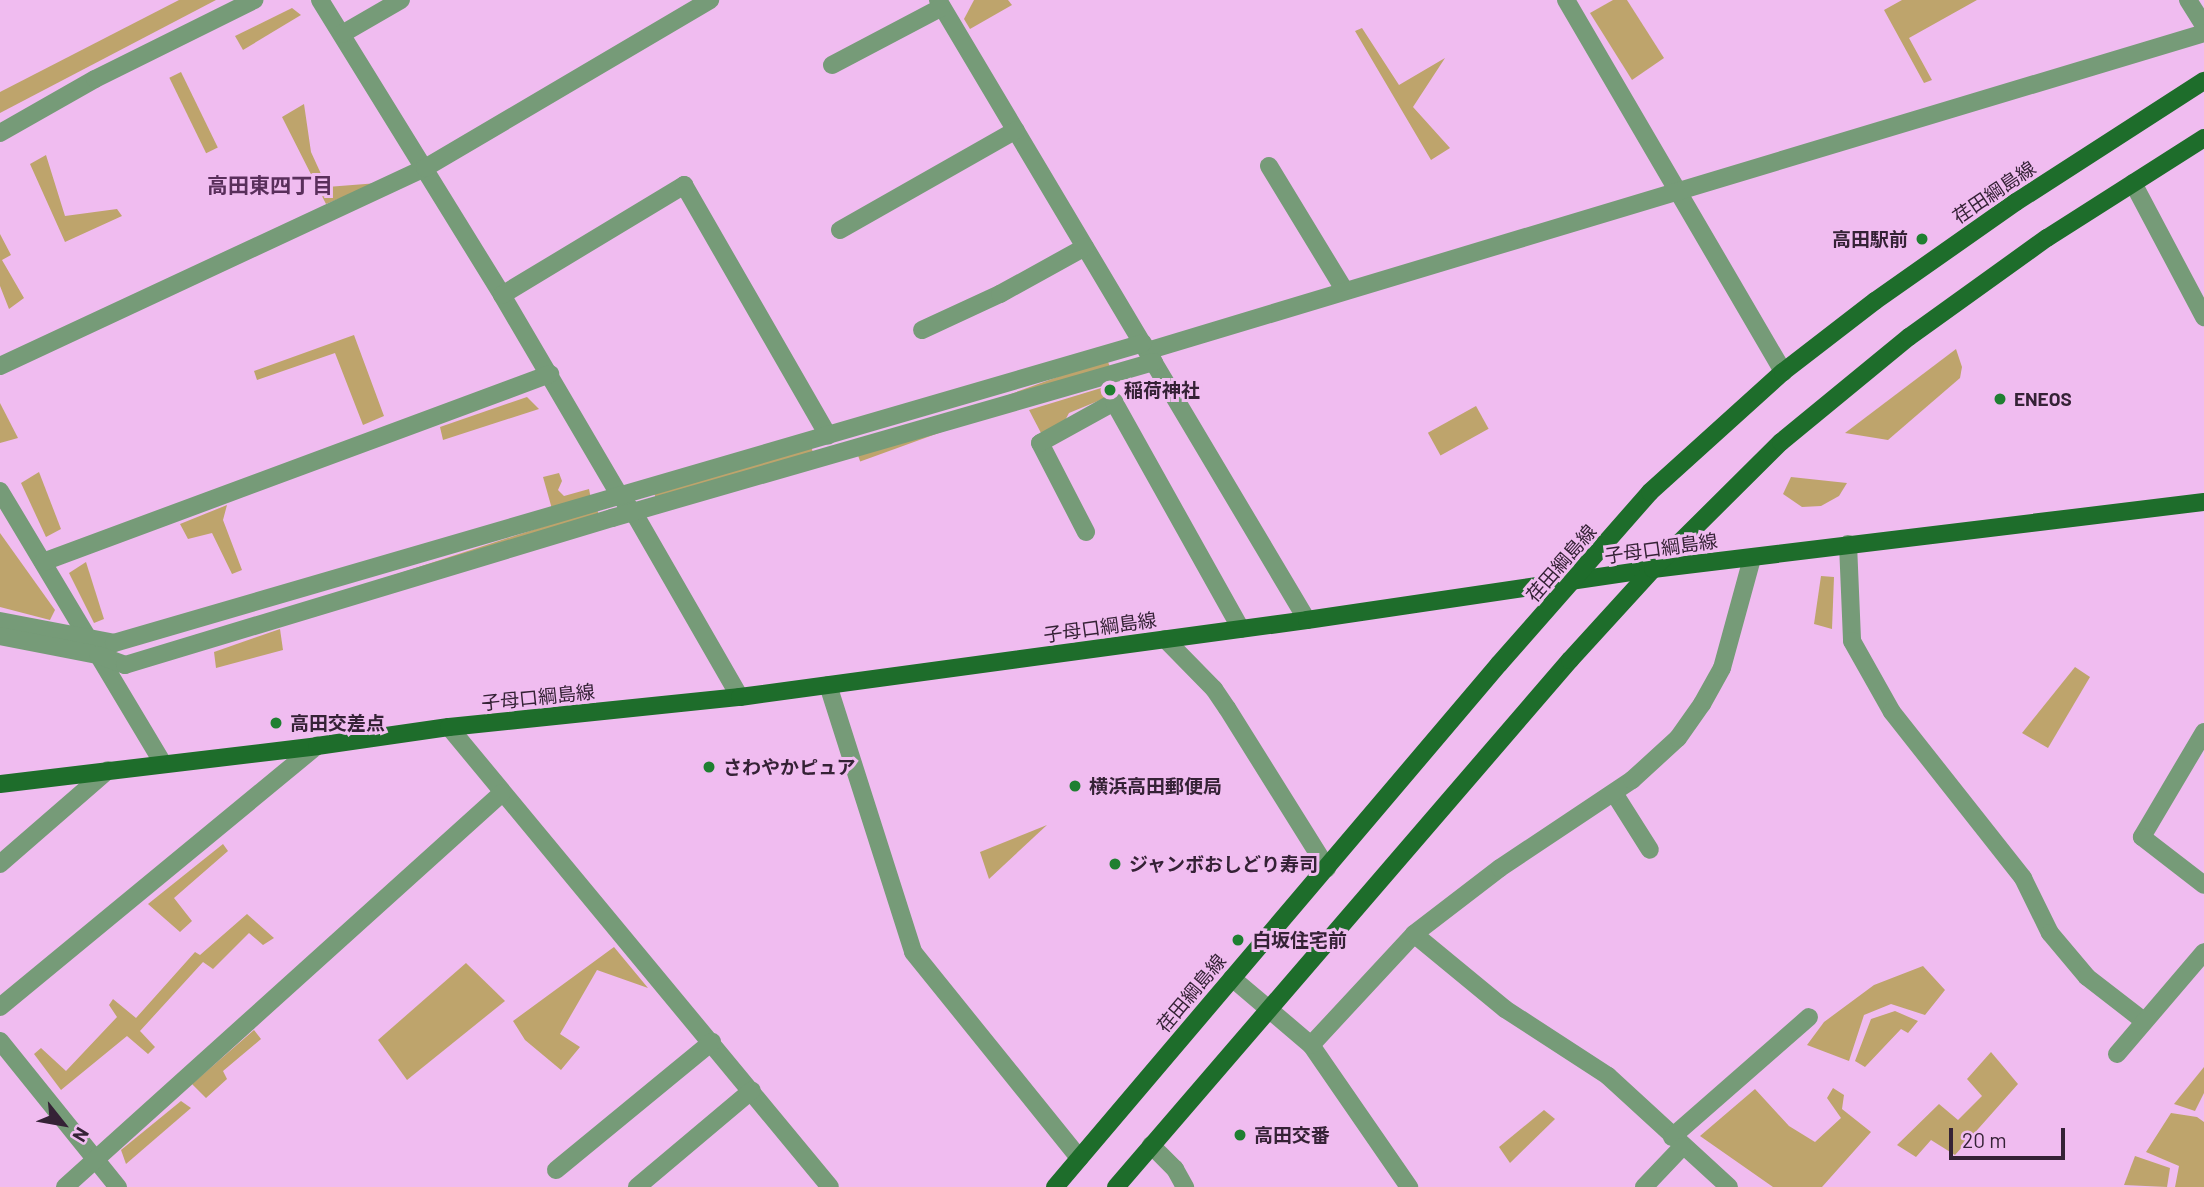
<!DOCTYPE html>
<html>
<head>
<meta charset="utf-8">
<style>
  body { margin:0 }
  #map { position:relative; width:2204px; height:1187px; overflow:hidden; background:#f0bcf0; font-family:Barlow,"Noto Sans JP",sans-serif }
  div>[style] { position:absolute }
  .green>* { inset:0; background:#bea46c; transform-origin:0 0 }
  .minor>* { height:18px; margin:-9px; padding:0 9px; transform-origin:9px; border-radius:9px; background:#769b78 }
  .major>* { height:18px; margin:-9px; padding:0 9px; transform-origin:9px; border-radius:9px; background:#1e6d2b }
  .dots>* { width:19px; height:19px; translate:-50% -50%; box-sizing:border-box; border:4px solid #f0bcf0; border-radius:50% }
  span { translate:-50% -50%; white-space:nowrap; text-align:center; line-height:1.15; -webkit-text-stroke:6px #f0bcf0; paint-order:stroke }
  .street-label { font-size:19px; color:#352236 }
  .poi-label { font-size:19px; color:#352236; font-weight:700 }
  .right { translate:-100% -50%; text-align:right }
  .left { translate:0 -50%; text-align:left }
  .neighbourhood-label { font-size:21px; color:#592f5b; font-weight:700 }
  .north { position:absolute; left:28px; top:1089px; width:70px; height:70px; -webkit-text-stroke:5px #f0bcf0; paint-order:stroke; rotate:121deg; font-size:19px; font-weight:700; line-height:28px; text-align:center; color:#352236 }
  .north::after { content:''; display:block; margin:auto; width:24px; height:32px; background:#352236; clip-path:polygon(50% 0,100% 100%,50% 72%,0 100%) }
  .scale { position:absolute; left:1949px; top:1128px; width:116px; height:32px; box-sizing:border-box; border:4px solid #352236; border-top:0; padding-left:9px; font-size:21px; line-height:24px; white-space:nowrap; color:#352236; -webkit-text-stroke:5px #f0bcf0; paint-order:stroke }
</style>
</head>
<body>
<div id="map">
  <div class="green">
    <div style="clip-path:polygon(179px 0,216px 0,0 113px,0 92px)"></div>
    <div style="clip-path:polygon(974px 0,1008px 0,1012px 5px,970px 29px,964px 19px)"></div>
    <div style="clip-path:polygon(1613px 0,1627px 0,1664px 58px,1632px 80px,1590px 13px)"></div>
    <div style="clip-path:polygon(1902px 0,1977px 0,1909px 38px,1932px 80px,1924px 83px,1884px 10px)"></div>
    <div style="clip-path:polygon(292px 8px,301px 15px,243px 50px,235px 36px)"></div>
    <div style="clip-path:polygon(1362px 28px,1399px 85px,1445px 58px,1413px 107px,1450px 148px,1431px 160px,1355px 31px)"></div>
    <div style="left:181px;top:72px;width:84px;height:13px;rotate:64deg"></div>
    <div style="clip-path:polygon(304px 104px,311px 152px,327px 187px,378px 183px,326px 204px,282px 117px)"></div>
    <div style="clip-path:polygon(46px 155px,65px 216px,117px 209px,122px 216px,65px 242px,30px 164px)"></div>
    <div style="clip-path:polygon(0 234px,11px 255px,2px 260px,24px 298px,9px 309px,0 286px)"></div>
    <div style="clip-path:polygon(354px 335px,384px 416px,363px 425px,335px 353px,257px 380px,254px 371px)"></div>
    <div style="clip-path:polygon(1956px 349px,1962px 367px,1960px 378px,1888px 440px,1845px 433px)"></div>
    <div style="left:1107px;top:359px;width:12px;height:267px;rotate:70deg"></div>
    <div style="clip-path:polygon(1111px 385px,1110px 396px,1069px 413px,1061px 428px,1041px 433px,1029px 410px)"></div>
    <div style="clip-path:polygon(527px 397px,539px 409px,443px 440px,440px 427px)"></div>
    <div style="clip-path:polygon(0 403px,18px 438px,0 443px)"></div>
    <div style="left:1476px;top:406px;width:26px;height:55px;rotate:61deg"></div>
    <div style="clip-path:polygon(811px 445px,814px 457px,657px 501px,654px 493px)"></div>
    <div style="clip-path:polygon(39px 472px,61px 529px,46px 537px,21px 483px)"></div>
    <div style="clip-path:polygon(559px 473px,562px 481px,558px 490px,564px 496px,589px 489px,591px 499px,552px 509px,543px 477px)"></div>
    <div style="clip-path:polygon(1791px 477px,1847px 483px,1839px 496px,1821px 506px,1802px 507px,1783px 494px)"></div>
    <div style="clip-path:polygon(227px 505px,223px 520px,242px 570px,232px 574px,212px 533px,188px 539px,180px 524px)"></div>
    <div style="left:597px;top:509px;width:9px;height:492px;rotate:72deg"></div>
    <div style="clip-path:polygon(0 533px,55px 610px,50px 620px,0 607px)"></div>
    <div style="clip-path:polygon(86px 562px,104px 619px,94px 623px,69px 573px)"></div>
    <div style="clip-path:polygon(1821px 576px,1834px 577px,1832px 629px,1814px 624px)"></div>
    <div style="clip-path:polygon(280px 629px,283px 650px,216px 668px,214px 652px)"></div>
    <div style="clip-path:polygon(2075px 667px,2090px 677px,2048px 748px,2022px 733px)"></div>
    <div style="clip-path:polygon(1047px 825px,989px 879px,980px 852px)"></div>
    <div style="clip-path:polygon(223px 844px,228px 851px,174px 898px,192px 921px,180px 932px,148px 904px)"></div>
    <div style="clip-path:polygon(247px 914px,274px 938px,263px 945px,249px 933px,213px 969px,203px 962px,140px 1031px,155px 1047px,148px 1054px,127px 1036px,61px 1090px,34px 1054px,41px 1048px,66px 1071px,117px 1017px,109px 1005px,113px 999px,136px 1018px,195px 952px,200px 955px)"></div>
    <div style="clip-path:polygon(614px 947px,648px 988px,597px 970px,560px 1034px,580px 1047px,561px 1070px,525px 1040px,513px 1021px)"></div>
    <div style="clip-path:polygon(466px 963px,505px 1001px,407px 1080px,378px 1040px)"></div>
    <div style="clip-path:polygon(1923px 966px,1945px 990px,1925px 1015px,1891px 1004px,1864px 1015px,1849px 1061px,1807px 1045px,1824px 1022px,1874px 985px)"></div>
    <div style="clip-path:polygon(1895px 1011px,1918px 1021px,1908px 1033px,1901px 1029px,1865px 1067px,1855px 1061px,1871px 1019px)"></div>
    <div style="clip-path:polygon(254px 1030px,261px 1039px,223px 1071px,227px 1079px,206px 1098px,192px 1084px)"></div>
    <div style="clip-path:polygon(1991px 1052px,2018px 1084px,1955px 1155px,1931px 1140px,1916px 1157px,1897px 1145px,1939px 1104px,1958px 1120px,1982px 1096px,1967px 1079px)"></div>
    <div style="clip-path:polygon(2204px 1067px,2204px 1093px,2195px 1111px,2174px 1104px)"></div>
    <div style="clip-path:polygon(1833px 1088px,1844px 1095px,1842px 1109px,1871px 1132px,1822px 1187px,1773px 1187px,1700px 1136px,1755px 1089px,1789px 1126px,1815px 1142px,1841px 1118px,1827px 1098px)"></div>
    <div style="clip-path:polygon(181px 1101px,191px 1108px,126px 1164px,121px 1150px)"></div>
    <div style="clip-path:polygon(1544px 1110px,1555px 1119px,1510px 1163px,1499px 1147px)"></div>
    <div style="clip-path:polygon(2171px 1113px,2197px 1117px,2204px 1122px,2204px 1187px,2175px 1187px,2179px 1166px,2146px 1152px)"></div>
    <div style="clip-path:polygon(2135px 1156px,2170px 1168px,2167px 1187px,2124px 1185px)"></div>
  </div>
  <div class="minor">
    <div style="left:320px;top:0;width:347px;rotate:58.3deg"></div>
    <div style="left:502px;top:295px;width:233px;rotate:59.6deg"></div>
    <div style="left:620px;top:496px;width:22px;rotate:51deg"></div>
    <div style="left:634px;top:513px;width:212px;rotate:60.1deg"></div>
    <div style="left:938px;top:0;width:721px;rotate:59.24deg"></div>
    <div style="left:1566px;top:0;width:431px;rotate:59.7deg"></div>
    <div style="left:2188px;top:0;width:31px;rotate:58deg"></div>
    <div style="left:342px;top:34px;width:68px;rotate:-30deg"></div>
    <div style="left:832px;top:65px;width:124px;rotate:-27.8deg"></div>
    <div style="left:0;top:133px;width:109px;rotate:-29.6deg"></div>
    <div style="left:95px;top:79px;width:178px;rotate:-26.4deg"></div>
    <div style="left:1269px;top:166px;width:146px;rotate:58.7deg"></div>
    <div style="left:2133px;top:183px;width:152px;rotate:62.1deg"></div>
    <div style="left:840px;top:230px;width:202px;rotate:-29.6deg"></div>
    <div style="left:502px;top:295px;width:213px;rotate:-31.1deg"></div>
    <div style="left:684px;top:185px;width:289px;rotate:60.1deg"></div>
    <div style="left:922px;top:330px;width:86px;rotate:-24.8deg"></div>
    <div style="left:1000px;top:294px;width:97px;rotate:-28.9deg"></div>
    <div style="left:1147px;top:351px;width:1104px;rotate:-16.74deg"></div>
    <div style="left:0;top:366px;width:469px;rotate:-25deg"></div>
    <div style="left:425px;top:168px;width:331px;rotate:-30.5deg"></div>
    <div style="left:0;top:491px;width:317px;rotate:59.1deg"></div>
    <div style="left:1086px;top:532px;width:100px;rotate:-117.3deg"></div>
    <div style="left:1040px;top:443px;width:85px;rotate:-29deg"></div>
    <div style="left:1114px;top:402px;width:260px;rotate:60.8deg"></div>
    <div style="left:1848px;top:544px;width:97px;rotate:87.6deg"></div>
    <div style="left:1852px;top:641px;width:81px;rotate:60.6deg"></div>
    <div style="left:1892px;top:712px;width:211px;rotate:51.7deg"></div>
    <div style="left:2023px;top:878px;width:61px;rotate:63.9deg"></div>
    <div style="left:2050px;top:933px;width:57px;rotate:49.9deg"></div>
    <div style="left:2087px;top:977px;width:72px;rotate:37.7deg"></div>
    <div style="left:43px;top:562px;width:541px;rotate:-20.35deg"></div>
    <div style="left:0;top:621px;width:116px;rotate:10.9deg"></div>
    <div style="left:114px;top:643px;width:1072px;rotate:-16.25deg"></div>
    <div style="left:0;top:636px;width:100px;rotate:11deg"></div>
    <div style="left:98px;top:655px;width:29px;rotate:20deg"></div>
    <div style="left:125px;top:665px;width:509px;rotate:-16.8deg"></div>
    <div style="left:612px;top:518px;width:564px;rotate:-16.06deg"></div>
    <div style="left:1165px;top:639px;width:70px;rotate:45.6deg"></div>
    <div style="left:1214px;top:689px;width:23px;rotate:56deg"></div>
    <div style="left:1227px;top:708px;width:189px;rotate:58deg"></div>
    <div style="left:828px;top:685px;width:280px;rotate:72.3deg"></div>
    <div style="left:913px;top:952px;width:265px;rotate:51.1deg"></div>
    <div style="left:449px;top:727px;width:597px;rotate:50.37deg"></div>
    <div style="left:2204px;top:732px;width:122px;rotate:120.6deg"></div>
    <div style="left:2142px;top:837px;width:78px;rotate:37.7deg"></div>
    <div style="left:1614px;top:793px;width:67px;rotate:57.7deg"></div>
    <div style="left:0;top:864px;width:143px;rotate:-41deg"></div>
    <div style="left:1414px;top:934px;width:118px;rotate:39.5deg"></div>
    <div style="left:1505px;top:1009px;width:123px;rotate:33deg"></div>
    <div style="left:1608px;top:1076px;width:164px;rotate:42.5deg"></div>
    <div style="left:1232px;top:978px;width:104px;rotate:40.3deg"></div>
    <div style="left:1311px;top:1045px;width:173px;rotate:55.4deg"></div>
    <div style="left:0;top:1007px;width:411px;rotate:-39.5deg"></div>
    <div style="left:0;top:1041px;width:188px;rotate:51.1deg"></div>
    <div style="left:1311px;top:1045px;width:151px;rotate:-47.1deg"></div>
    <div style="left:1414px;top:934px;width:108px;rotate:-37.5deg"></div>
    <div style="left:1500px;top:868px;width:159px;rotate:-33.7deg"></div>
    <div style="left:1632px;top:780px;width:62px;rotate:-42.4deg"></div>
    <div style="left:1678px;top:738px;width:42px;rotate:-54.8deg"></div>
    <div style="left:1702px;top:704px;width:41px;rotate:-60.9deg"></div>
    <div style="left:1722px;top:668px;width:114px;rotate:-74.7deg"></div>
    <div style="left:2117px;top:1054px;width:134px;rotate:-49.5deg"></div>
    <div style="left:1672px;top:1137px;width:182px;rotate:-41.2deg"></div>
    <div style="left:1151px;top:1145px;width:34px;rotate:45deg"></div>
    <div style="left:1175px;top:1169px;width:21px;rotate:61deg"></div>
    <div style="left:556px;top:1170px;width:202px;rotate:-39.4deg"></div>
    <div style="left:65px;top:1187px;width:588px;rotate:-42.04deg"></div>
    <div style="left:637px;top:1187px;width:150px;rotate:-40.1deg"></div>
    <div style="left:1644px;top:1187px;width:55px;rotate:-46.5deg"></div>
  </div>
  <div class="major">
    <div style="left:0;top:784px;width:319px;rotate:-6.8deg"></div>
    <div style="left:317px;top:746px;width:133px;rotate:-8.2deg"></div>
    <div style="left:449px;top:727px;width:293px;rotate:-5.9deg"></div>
    <div style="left:740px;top:697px;width:572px;rotate:-7.73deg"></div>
    <div style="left:1307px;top:620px;width:350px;rotate:-8.4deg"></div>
    <div style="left:1653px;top:569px;width:555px;rotate:-6.93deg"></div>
    <div style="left:1055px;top:1187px;width:686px;rotate:-49.67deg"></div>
    <div style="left:1499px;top:664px;width:229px;rotate:-48.7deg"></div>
    <div style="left:1650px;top:492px;width:179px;rotate:-42.1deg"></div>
    <div style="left:1783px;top:372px;width:116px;rotate:-37.7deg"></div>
    <div style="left:1875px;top:301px;width:172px;rotate:-35.1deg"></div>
    <div style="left:2016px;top:202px;width:224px;rotate:-32.8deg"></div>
    <div style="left:1116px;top:1187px;width:696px;rotate:-49.26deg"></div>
    <div style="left:1570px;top:660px;width:123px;rotate:-47.6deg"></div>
    <div style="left:1653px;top:569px;width:180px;rotate:-44.8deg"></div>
    <div style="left:1781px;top:442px;width:166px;rotate:-39.4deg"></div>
    <div style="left:1909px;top:337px;width:170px;rotate:-35.7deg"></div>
    <div style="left:2047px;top:238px;width:186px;rotate:-32.5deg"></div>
  </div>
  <div class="dots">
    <div style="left:1922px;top:239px;background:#1f7f31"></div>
    <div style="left:1110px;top:390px;background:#1f7f31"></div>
    <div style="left:2000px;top:399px;background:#1f7f31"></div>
    <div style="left:276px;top:723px;background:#1f7f31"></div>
    <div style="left:709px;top:767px;background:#1f7f31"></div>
    <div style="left:1075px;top:786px;background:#1f7f31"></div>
    <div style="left:1115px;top:864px;background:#1f7f31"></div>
    <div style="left:1238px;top:940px;background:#1f7f31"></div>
    <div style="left:1240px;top:1135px;background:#1f7f31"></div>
  </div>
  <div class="street-label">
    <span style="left:1994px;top:192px;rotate:-34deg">荏田綱島線</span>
    <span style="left:1661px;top:548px;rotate:-8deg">子母口綱島線</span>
    <span style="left:1561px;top:563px;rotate:-49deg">荏田綱島線</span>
    <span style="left:1100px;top:627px;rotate:-8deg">子母口綱島線</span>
    <span style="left:538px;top:697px;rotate:-6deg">子母口綱島線</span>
    <span style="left:1191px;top:993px;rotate:-50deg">荏田綱島線</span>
  </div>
  <div class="poi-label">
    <span class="right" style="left:1908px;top:239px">高田駅前</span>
    <span class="left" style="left:1124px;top:390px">稲荷神社</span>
    <span class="left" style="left:2014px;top:399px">ENEOS</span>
    <span class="left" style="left:290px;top:723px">高田交差点</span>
    <span class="left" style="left:723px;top:767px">さわやかピュア</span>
    <span class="left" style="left:1089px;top:786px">横浜高田郵便局</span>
    <span class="left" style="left:1129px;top:864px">ジャンボおしどり寿司</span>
    <span class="left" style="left:1252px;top:940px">白坂住宅前</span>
    <span class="left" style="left:1254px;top:1135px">高田交番</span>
  </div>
  <div class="neighbourhood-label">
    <span style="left:270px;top:185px">高田東四丁目</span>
  </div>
  <div class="north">N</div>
  <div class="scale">20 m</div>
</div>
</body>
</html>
